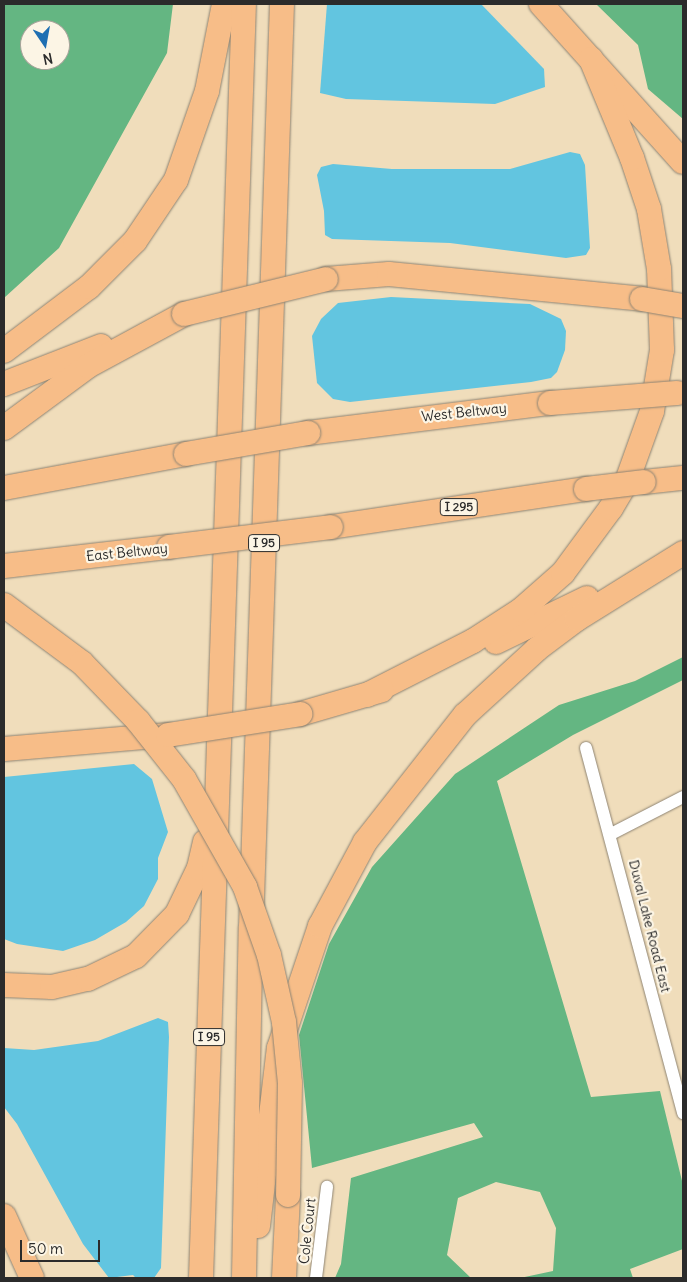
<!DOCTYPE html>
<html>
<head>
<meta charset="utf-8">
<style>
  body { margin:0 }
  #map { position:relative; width:687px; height:1282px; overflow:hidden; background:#f0ddbb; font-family:Delius,sans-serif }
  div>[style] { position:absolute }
  .forest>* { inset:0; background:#64b682 }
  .water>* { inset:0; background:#62c5e0 }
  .roads { filter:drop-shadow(0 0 1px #8e8473) drop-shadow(0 0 1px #8e8473) }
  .minor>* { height:12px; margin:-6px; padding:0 6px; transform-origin:6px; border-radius:6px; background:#fff }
  .motorway>* { height:24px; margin:-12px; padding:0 12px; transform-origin:12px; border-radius:12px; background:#f7bd88 }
  .bridges { filter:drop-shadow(0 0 1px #8e8473) drop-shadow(0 0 1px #8e8473) }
  .motorway-bridge>* { height:24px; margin:-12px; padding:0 12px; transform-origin:12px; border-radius:12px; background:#f7bd88 }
  span { translate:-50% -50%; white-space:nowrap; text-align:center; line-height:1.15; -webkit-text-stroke:4.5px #fcf5e5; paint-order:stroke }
  .shield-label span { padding:1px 4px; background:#fcf5e5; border:1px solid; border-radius:4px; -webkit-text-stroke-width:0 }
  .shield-label { font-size:12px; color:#2b2b2b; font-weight:700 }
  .street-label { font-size:14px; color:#2b2b2b }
  .frame { position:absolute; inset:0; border:5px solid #2b2b2b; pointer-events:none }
  .north { position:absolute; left:20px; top:20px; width:50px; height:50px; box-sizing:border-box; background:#fcf5e5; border:1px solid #a8a49b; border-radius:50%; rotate:168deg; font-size:14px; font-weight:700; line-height:20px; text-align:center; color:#2b2b2b }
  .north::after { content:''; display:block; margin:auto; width:18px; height:22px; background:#1f6fb2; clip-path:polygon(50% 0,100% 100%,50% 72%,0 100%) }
  .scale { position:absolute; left:20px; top:1240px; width:80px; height:22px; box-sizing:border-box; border:2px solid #2b2b2b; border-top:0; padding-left:6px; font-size:15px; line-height:18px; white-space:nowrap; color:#2b2b2b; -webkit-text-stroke:4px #fcf5e5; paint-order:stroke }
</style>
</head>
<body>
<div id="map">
  <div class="forest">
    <div style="clip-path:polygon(evenodd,4px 4px,173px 4px,167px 53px,59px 248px,4px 298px,4px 4px,30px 30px,60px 30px,60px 60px,30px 60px,30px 30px)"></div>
    <div style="clip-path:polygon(596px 4px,683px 4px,683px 119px,648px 89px,638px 45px)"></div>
    <div style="clip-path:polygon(683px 657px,683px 680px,573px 735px,497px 781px,591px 1097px,660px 1091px,683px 1185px,683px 1249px,630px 1269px,633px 1278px,520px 1278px,553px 1271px,556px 1228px,540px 1192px,496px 1182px,458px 1198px,447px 1255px,471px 1278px,335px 1278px,341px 1264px,351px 1178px,483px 1137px,474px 1123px,312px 1168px,299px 1035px,329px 944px,372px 867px,455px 774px,559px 705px,635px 681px)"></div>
  </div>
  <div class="water">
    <div style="clip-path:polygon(327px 4px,481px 4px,544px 69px,545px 87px,495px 104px,346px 99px,320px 93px)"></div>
    <div style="clip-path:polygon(570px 152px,580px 154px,585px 165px,590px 248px,586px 255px,566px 258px,450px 243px,332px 239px,325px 235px,324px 211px,317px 175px,321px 167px,333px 164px,392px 169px,510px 169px)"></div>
    <div style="clip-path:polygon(391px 297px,530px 304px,561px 319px,566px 331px,565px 350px,557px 372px,551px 378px,531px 382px,350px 402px,333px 399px,317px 383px,312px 336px,321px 319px,338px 303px)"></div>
    <div style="clip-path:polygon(134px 764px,152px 779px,168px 832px,158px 858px,158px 879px,144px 906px,126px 922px,95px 940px,63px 951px,17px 944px,4px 939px,4px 777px)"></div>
    <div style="clip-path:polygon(158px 1018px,168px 1022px,169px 1037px,161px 1268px,154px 1278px,136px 1278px,133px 1275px,109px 1278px,83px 1244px,17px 1124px,4px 1107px,4px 1048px,34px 1050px,98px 1041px)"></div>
  </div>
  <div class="roads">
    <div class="minor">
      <div style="left:586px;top:748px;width:378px;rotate:75.1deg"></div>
      <div style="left:611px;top:834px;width:81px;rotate:-27.2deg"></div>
      <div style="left:316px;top:1278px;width:92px;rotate:-83.1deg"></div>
    </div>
    <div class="motorway">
      <div style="left:541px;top:4px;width:212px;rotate:48.1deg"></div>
      <div style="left:326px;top:279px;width:63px;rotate:-4.5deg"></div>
      <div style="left:389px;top:274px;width:254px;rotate:5.6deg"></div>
      <div style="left:4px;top:351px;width:106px;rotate:-37deg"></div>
      <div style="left:89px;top:287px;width:65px;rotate:-45deg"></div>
      <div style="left:135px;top:241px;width:73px;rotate:-56.1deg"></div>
      <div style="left:176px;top:180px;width:94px;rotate:-70.8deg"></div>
      <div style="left:207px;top:91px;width:89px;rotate:-78.9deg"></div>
      <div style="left:4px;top:384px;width:104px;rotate:-21.4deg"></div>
      <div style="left:4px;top:428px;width:104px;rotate:-36.4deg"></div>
      <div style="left:88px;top:366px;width:109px;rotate:-28.4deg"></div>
      <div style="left:308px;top:433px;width:244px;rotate:-7.1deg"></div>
      <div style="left:644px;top:482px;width:39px;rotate:-6deg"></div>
      <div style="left:4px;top:488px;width:185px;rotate:-10.6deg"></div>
      <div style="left:331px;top:527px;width:258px;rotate:-8.5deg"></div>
      <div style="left:4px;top:566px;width:166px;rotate:-6.6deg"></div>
      <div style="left:496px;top:642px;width:101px;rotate:-25.8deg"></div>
      <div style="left:367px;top:695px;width:119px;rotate:-27deg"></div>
      <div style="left:473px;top:641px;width:57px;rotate:-32.9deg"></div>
      <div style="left:521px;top:610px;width:56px;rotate:-41.4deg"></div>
      <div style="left:563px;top:573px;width:81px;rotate:-53.6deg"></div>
      <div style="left:611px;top:508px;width:31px;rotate:-59deg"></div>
      <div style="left:627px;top:481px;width:74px;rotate:-70.3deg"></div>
      <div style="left:652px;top:411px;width:62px;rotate:-80.7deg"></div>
      <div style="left:662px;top:350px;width:81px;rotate:-92.1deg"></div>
      <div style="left:659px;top:269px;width:61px;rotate:-99.5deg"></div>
      <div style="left:649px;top:209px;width:54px;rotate:-108.4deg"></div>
      <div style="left:632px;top:158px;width:107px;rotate:-112.5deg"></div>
      <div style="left:300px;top:714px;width:85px;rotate:-16.3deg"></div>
      <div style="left:4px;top:749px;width:165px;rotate:-4.9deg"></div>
      <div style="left:4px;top:985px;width:48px;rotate:2.4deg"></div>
      <div style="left:52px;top:987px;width:37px;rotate:-13deg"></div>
      <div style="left:88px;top:979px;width:53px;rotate:-25.6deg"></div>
      <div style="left:136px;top:956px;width:59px;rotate:-45.7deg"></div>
      <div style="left:177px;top:914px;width:51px;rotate:-64.4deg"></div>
      <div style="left:199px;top:868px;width:27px;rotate:-77deg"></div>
      <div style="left:4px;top:1216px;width:68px;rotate:65.7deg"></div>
      <div style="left:258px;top:1226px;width:179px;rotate:-83.3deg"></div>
      <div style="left:279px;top:1048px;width:129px;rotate:-71.4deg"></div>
      <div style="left:320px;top:926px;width:95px;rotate:-61.8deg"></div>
      <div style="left:365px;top:842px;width:162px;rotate:-51.8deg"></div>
      <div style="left:465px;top:715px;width:98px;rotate:-42.5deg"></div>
      <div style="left:537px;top:649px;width:50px;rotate:-36.9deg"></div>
      <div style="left:577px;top:619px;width:125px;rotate:-31.9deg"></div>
      <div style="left:201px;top:1278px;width:1275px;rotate:-88.07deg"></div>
      <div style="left:244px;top:1278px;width:350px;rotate:-88.9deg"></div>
      <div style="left:251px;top:928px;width:925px;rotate:-88.08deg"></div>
      <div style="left:284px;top:1278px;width:83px;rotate:-87.2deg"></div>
    </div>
  </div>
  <div class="bridges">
    <div class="motorway-bridge">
      <div style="left:642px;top:299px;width:42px;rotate:9.7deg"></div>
      <div style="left:184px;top:314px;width:146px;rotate:-13.8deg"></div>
      <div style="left:550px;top:403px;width:128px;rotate:-4.5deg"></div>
      <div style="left:186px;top:454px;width:124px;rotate:-9.8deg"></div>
      <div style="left:586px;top:489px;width:58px;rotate:-6.9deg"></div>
      <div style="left:169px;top:547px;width:163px;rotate:-7deg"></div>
      <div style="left:4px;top:605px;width:97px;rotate:36.6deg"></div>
      <div style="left:82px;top:663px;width:81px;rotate:46deg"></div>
      <div style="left:138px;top:721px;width:74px;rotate:51.6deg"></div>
      <div style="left:184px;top:779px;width:124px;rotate:60.5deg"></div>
      <div style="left:245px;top:887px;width:72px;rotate:70.6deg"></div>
      <div style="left:269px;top:955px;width:69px;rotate:77.4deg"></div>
      <div style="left:284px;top:1022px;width:61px;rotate:84.4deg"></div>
      <div style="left:290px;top:1083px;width:112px;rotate:91deg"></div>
      <div style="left:168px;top:735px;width:134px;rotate:-9deg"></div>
    </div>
  </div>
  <div class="shield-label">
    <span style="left:459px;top:507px">I 295</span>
    <span style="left:264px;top:543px">I 95</span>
    <span style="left:209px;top:1037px">I 95</span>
  </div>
  <div class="street-label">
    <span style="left:464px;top:412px;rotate:-6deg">West Beltway</span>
    <span style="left:127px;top:552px;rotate:-6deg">East Beltway</span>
    <span style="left:650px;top:926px;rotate:76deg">Duval Lake Road East</span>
    <span style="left:307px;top:1231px;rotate:-84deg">Cole Court</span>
  </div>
  <div class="frame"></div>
  <div class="north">N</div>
  <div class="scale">50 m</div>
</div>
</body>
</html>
